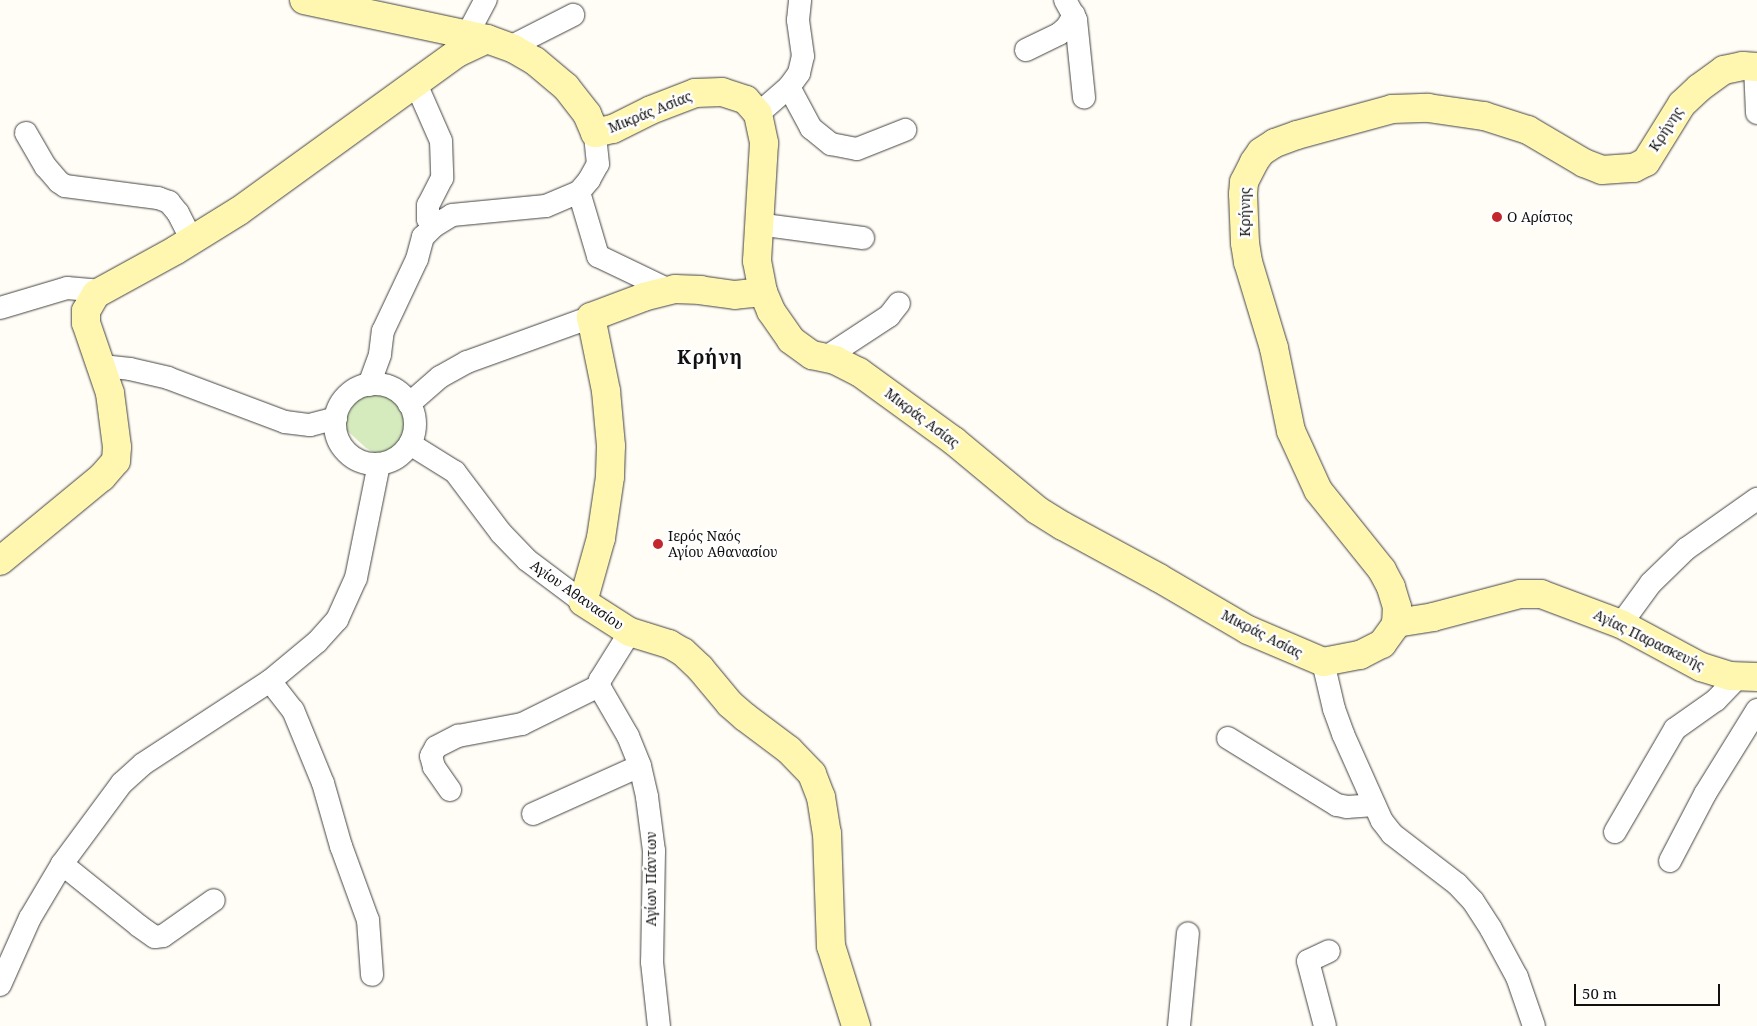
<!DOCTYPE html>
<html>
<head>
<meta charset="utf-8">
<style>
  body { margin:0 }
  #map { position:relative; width:1757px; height:1026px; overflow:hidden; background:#fffdf5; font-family:"Noto Serif",serif }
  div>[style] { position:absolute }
  .green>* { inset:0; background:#d5ebbd }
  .roads { filter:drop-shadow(0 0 1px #444) drop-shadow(0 0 1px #444) }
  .street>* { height:22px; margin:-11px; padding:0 11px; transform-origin:11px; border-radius:11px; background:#fff }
  .street>.ring { margin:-11px; padding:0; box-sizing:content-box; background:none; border:22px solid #fff; border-radius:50% }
  .secondary>* { height:28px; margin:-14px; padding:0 14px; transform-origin:14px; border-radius:14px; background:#fff6b0 }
  .dots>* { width:14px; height:14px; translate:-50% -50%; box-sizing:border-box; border:2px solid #fff; border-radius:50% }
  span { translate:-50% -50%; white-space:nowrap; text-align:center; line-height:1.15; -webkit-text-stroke:5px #fff; paint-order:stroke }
  .street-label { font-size:14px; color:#111 }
  .poi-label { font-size:14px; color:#111 }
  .left { translate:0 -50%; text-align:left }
  .district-label { font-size:19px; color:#111; font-weight:700; letter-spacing:1px }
  .scale { position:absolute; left:1574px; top:984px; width:146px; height:22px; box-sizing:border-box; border:2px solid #111; border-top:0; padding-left:6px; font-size:15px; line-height:18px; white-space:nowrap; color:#111; -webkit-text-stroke:4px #fff; paint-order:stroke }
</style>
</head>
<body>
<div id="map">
  <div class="green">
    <div style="clip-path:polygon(374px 394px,388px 395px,401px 401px,410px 417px,411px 426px,405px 444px,392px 454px,375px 453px,366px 448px,342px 426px,359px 395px)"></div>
  </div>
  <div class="roads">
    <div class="street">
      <div style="left:1065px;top:0;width:23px;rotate:61deg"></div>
      <div style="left:1076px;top:20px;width:78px;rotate:84.1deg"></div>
      <div style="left:467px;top:35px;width:40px;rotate:-62deg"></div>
      <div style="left:510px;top:47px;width:71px;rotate:-26.9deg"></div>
      <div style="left:1026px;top:50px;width:37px;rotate:-26deg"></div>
      <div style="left:1059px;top:34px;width:11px;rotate:-41deg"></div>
      <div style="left:1067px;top:27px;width:14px;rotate:-60deg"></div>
      <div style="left:1755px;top:67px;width:46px;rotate:87.5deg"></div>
      <div style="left:416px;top:84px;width:62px;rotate:66.3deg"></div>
      <div style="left:441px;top:141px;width:37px;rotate:88deg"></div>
      <div style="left:442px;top:178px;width:30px;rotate:117deg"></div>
      <div style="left:428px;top:205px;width:14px;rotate:90deg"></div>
      <div style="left:428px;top:219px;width:9px;rotate:49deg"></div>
      <div style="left:789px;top:87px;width:47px;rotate:61.8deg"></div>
      <div style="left:811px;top:128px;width:26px;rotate:39deg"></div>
      <div style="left:831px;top:144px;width:26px;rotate:11deg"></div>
      <div style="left:857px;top:149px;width:52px;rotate:-21.6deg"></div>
      <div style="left:758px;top:114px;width:41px;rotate:-41.1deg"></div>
      <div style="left:789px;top:87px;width:17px;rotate:-54deg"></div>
      <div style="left:799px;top:73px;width:17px;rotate:-77deg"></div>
      <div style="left:803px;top:56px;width:36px;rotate:-98deg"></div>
      <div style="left:798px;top:20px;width:20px;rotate:-84deg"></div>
      <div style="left:26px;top:133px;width:39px;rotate:60deg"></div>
      <div style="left:46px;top:167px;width:20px;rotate:49deg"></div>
      <div style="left:59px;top:182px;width:7px;rotate:34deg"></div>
      <div style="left:65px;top:186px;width:94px;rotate:7.4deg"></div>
      <div style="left:158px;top:198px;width:12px;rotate:20deg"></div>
      <div style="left:169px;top:202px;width:14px;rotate:51deg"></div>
      <div style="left:178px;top:213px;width:30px;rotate:63deg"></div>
      <div style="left:579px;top:192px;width:67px;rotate:73.5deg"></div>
      <div style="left:598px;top:256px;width:79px;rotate:25.6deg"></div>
      <div style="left:758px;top:224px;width:106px;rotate:7.6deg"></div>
      <div style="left:0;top:308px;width:70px;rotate:-16.6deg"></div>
      <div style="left:67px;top:288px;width:32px;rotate:5deg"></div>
      <div style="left:825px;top:358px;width:77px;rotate:-33.3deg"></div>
      <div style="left:889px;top:316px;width:16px;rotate:-52deg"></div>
      <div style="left:102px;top:366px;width:28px;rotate:6deg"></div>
      <div style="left:130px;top:369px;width:39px;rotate:13deg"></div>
      <div style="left:168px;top:378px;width:125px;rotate:20.6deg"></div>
      <div style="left:285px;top:422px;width:25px;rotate:7deg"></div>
      <div style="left:310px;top:425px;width:27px;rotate:-15deg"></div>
      <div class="ring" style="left:335px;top:384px;width:58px;height:58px"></div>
      <div style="left:369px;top:385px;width:33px;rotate:-70deg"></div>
      <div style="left:380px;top:354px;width:23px;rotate:-83deg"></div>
      <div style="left:383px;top:331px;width:80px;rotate:-64.7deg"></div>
      <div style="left:417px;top:259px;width:23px;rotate:-75deg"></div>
      <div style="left:423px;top:237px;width:16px;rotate:-45deg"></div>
      <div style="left:434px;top:226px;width:21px;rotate:-31deg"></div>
      <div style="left:452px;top:215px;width:94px;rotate:-5.5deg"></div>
      <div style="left:546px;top:206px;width:36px;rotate:-23deg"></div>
      <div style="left:579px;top:192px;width:16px;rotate:-50deg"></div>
      <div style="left:589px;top:180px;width:18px;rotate:-61deg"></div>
      <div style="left:598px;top:164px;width:31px;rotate:-96deg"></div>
      <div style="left:409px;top:404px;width:41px;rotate:-41.1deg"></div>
      <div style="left:440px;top:377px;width:31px;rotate:-29deg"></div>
      <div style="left:467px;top:362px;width:132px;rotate:-19.9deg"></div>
      <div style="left:410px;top:444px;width:53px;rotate:31.9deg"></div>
      <div style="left:455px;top:472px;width:76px;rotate:53deg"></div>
      <div style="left:501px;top:533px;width:37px;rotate:46deg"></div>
      <div style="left:527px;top:560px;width:70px;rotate:36.9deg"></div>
      <div style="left:1621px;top:624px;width:51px;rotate:-53.8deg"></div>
      <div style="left:1651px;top:583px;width:49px;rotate:-44.2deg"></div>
      <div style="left:1686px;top:549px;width:87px;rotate:-35.2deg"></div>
      <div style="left:630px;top:632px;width:57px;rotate:122deg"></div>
      <div style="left:600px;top:680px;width:6px;rotate:99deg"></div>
      <div style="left:599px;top:686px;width:58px;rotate:59.9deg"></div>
      <div style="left:628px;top:736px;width:32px;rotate:68deg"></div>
      <div style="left:640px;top:766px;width:32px;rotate:77deg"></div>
      <div style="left:647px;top:797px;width:54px;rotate:82.6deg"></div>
      <div style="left:654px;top:851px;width:111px;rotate:91deg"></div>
      <div style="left:652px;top:962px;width:64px;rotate:83.8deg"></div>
      <div style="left:1323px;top:662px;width:48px;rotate:76.8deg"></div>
      <div style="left:1334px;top:709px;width:27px;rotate:70deg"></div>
      <div style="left:1343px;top:734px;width:95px;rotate:65.9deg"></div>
      <div style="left:1382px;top:821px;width:16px;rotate:52deg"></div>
      <div style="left:1392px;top:834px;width:82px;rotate:37.6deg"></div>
      <div style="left:1457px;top:884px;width:23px;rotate:47deg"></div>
      <div style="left:1473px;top:901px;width:33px;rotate:57deg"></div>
      <div style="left:1491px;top:929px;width:55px;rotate:61.6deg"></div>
      <div style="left:1517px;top:977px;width:52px;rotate:70.9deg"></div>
      <div style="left:270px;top:681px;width:37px;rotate:52deg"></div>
      <div style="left:293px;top:710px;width:79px;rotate:67.7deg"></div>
      <div style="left:323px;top:783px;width:66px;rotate:74.1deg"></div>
      <div style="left:341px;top:846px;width:79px;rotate:70deg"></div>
      <div style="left:368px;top:920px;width:55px;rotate:85.8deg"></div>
      <div style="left:1228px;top:738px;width:128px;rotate:31.6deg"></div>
      <div style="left:1337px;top:805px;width:10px;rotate:11deg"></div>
      <div style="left:1347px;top:807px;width:27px;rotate:-4deg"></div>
      <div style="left:450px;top:790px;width:28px;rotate:-125deg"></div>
      <div style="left:434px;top:767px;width:11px;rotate:-105deg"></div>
      <div style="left:431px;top:756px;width:10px;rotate:-61deg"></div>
      <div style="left:436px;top:747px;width:25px;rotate:-27deg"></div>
      <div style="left:458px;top:736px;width:65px;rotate:-10.6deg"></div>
      <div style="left:522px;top:724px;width:86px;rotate:-26.3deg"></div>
      <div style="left:533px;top:814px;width:117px;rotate:-24.2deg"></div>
      <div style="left:1615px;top:832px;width:119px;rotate:-59.8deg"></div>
      <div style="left:1675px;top:729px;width:50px;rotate:-35.3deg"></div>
      <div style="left:1716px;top:700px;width:32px;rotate:-46deg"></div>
      <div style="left:1670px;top:861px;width:76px;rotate:-62.4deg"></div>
      <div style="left:1705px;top:794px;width:99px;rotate:-58.2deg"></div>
      <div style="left:62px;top:864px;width:99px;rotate:38.8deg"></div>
      <div style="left:139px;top:926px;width:19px;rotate:35deg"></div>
      <div style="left:155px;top:937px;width:8px;rotate:-7deg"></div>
      <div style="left:163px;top:936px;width:62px;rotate:-35.2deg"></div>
      <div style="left:0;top:985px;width:73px;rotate:-65.9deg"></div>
      <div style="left:30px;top:918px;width:63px;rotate:-59.3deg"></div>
      <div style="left:62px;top:864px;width:101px;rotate:-53.5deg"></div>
      <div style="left:122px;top:783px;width:28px;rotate:-42deg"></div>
      <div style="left:143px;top:764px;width:152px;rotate:-33.2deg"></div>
      <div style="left:270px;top:681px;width:61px;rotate:-39.7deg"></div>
      <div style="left:317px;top:642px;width:30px;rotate:-48deg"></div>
      <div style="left:337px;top:620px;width:46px;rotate:-65.7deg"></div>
      <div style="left:356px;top:578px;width:116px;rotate:-78.6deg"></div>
      <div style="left:1179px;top:1026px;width:93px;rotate:-84.5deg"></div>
      <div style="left:1325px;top:1026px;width:67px;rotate:-104.7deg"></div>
      <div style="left:1308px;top:961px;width:23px;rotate:-25deg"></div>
    </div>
    <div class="secondary">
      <div style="left:304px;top:0;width:187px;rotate:12deg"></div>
      <div style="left:487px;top:39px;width:29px;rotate:20deg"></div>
      <div style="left:514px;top:49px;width:24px;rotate:30deg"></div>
      <div style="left:535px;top:61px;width:40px;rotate:40deg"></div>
      <div style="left:566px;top:87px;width:34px;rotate:52deg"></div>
      <div style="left:587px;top:114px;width:21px;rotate:67deg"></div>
      <div style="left:595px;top:133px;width:18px;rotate:-13deg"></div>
      <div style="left:613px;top:129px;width:42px;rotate:-26.6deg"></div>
      <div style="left:651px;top:110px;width:47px;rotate:-21.1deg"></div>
      <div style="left:695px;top:93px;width:27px;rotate:-2deg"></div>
      <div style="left:722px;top:92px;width:25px;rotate:18deg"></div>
      <div style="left:746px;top:100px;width:18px;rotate:49deg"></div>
      <div style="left:758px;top:114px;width:30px;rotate:78deg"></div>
      <div style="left:764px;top:143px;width:118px;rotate:93.4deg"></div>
      <div style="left:757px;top:261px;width:32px;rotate:79deg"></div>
      <div style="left:763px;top:292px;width:21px;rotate:67deg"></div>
      <div style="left:771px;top:311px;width:35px;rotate:55deg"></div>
      <div style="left:791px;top:340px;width:26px;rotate:36deg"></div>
      <div style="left:812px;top:355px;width:24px;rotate:12deg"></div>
      <div style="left:835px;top:360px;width:27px;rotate:27deg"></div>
      <div style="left:859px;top:372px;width:117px;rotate:36deg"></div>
      <div style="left:954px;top:441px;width:108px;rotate:39.7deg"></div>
      <div style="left:1037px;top:510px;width:31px;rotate:32deg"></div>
      <div style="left:1063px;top:526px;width:109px;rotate:28.4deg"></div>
      <div style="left:1159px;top:578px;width:103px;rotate:30.3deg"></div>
      <div style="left:1248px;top:630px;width:82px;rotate:23.1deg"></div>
      <div style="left:1323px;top:662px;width:38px;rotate:-11deg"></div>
      <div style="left:1360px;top:655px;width:25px;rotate:-27deg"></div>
      <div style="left:1382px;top:644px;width:24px;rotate:-54deg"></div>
      <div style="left:1396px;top:625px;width:18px;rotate:-87deg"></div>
      <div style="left:1397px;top:607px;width:21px;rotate:-107deg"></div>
      <div style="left:1391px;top:587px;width:19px;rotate:-118deg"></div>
      <div style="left:1382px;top:570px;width:102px;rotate:-128.7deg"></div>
      <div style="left:1318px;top:490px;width:65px;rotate:-114.6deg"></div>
      <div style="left:1291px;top:431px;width:85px;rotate:-101.6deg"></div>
      <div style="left:1274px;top:348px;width:90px;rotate:-106.8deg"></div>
      <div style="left:1248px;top:262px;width:19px;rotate:-99deg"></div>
      <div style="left:1245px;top:243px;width:49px;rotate:-92.3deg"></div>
      <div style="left:1243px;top:194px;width:12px;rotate:-85deg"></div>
      <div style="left:1244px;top:182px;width:22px;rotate:-63deg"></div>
      <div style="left:1254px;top:162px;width:12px;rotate:-55deg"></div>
      <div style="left:1261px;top:152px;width:17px;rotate:-33deg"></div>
      <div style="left:1275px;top:143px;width:23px;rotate:-20deg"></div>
      <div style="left:1297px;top:135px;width:98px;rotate:-15.3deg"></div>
      <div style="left:1392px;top:109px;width:36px;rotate:-2deg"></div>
      <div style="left:1428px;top:108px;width:57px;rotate:8.1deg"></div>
      <div style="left:1484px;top:116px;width:46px;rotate:17.7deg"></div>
      <div style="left:1528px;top:130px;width:65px;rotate:30.5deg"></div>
      <div style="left:1584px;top:163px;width:19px;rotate:21deg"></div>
      <div style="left:1602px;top:170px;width:32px;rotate:-4deg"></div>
      <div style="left:1634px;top:168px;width:13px;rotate:-27deg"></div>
      <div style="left:1646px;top:162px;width:68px;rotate:-58.2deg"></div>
      <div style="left:1682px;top:104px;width:23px;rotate:-43deg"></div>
      <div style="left:1699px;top:88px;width:31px;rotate:-36deg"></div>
      <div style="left:1724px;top:70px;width:19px;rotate:-12deg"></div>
      <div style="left:1743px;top:66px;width:14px;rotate:4deg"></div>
      <div style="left:763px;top:292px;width:28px;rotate:174deg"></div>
      <div style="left:735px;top:295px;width:34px;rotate:-172deg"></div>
      <div style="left:701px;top:290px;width:26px;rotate:-178deg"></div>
      <div style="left:675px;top:289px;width:32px;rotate:166deg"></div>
      <div style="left:644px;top:297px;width:57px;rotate:159.3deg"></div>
      <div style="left:591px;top:317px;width:76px;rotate:78.5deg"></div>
      <div style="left:606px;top:391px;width:55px;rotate:84.8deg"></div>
      <div style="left:611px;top:446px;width:31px;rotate:92deg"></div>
      <div style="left:610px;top:477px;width:62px;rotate:98.4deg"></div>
      <div style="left:601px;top:538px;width:66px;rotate:105.7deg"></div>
      <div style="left:583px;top:602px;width:56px;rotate:32.6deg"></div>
      <div style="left:630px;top:632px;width:41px;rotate:17.1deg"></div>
      <div style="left:669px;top:644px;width:16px;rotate:30deg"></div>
      <div style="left:683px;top:652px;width:23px;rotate:43deg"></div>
      <div style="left:700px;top:668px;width:47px;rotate:50.2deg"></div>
      <div style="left:730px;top:704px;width:20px;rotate:41deg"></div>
      <div style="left:745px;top:717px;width:55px;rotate:36.9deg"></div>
      <div style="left:789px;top:750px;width:33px;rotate:46deg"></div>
      <div style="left:812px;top:774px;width:25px;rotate:69deg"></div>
      <div style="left:821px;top:797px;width:36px;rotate:81deg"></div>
      <div style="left:827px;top:833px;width:113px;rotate:88deg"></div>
      <div style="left:831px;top:946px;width:84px;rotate:72.6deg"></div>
      <div style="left:0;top:561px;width:132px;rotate:-39.5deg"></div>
      <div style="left:102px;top:477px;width:21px;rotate:-49deg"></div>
      <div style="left:116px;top:461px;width:14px;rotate:-86deg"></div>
      <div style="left:117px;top:447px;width:54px;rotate:-97.4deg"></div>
      <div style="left:110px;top:393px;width:74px;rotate:-108.9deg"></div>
      <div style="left:86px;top:323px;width:12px;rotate:-90deg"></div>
      <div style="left:86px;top:311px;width:20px;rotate:-60deg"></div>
      <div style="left:96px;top:294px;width:91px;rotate:-28.8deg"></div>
      <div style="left:176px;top:250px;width:74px;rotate:-31.8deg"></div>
      <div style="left:239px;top:211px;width:269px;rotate:-35.9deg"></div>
      <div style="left:457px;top:53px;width:33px;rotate:-25deg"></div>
      <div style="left:1396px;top:623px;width:37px;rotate:-9deg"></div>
      <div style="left:1433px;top:617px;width:90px;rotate:-14.8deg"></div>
      <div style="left:1520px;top:594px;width:21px"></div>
      <div style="left:1541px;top:594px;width:85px;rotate:20.6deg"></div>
      <div style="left:1621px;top:624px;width:91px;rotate:28.3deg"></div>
      <div style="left:1701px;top:667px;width:30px;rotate:17deg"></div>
      <div style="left:1730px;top:676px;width:27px;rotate:2deg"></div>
    </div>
  </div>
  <div class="dots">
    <div style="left:1497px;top:217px;background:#c4262e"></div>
    <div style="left:658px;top:544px;background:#c4262e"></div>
  </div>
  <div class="street-label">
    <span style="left:650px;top:112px;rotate:-22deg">Μικράς Ασίας</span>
    <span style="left:1666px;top:129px;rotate:-57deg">Κρήνης</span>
    <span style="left:1245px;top:212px;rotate:-90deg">Κρήνης</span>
    <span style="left:922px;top:418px;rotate:37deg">Μικράς Ασίας</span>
    <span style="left:577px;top:595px;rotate:35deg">Αγίου Αθανασίου</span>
    <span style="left:1262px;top:634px;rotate:27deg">Μικράς Ασίας</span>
    <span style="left:1649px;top:640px;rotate:26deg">Αγίας Παρασκευής</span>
    <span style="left:651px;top:879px;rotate:-90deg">Αγίων Πάντων</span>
  </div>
  <div class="poi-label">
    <span class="left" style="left:1507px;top:217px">Ο Αρίστος</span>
    <span class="left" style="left:668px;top:544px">Ιερός Ναός<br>Αγίου Αθανασίου</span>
  </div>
  <div class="district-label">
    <span style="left:710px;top:358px">Κρήνη</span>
  </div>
  <div class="scale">50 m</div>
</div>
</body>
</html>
